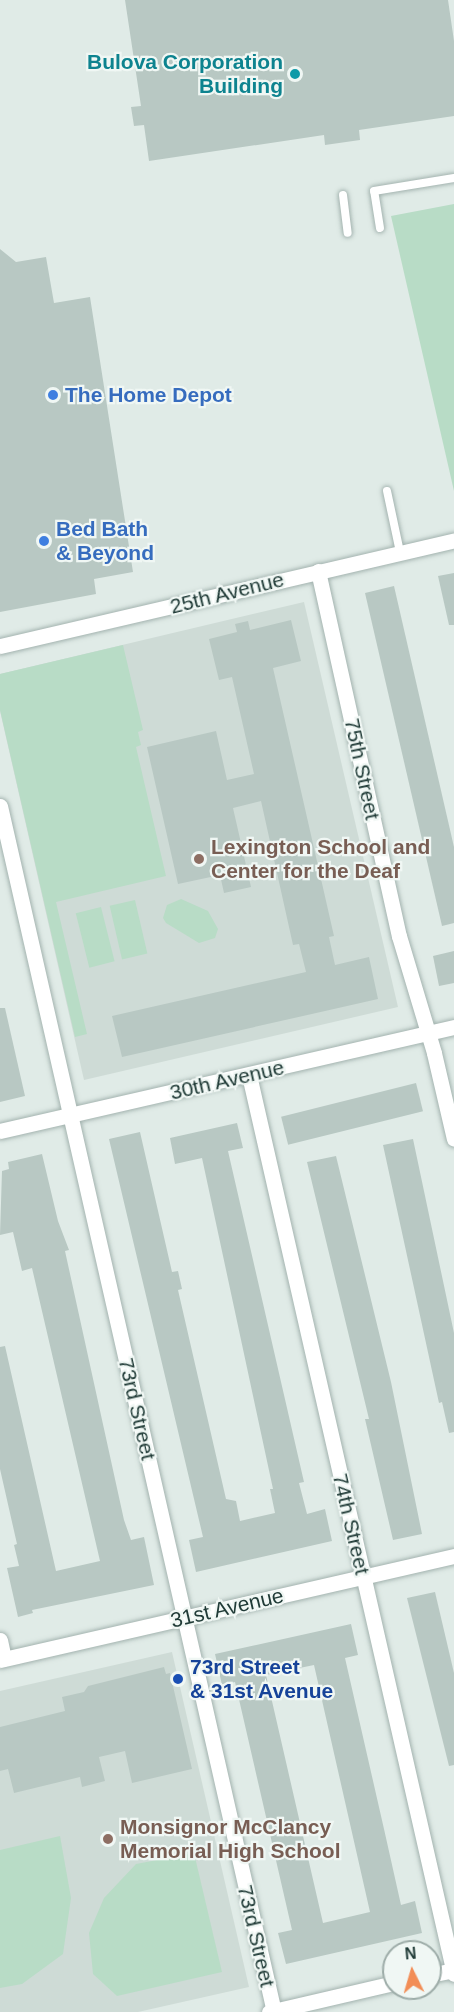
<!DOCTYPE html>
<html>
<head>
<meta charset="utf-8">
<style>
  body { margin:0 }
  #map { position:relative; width:454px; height:2012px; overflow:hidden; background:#e0ebe7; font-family:Helvetica,sans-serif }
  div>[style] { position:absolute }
  .built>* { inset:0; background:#cedbd6 }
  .green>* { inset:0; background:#b8dcc6; transform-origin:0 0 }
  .building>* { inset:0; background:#b8c8c3; transform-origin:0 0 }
  .roads { filter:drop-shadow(0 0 2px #a3b3af) drop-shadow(0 0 2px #a3b3af) }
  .service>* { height:8px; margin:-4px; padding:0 4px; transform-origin:4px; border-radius:4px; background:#fff }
  .minor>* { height:15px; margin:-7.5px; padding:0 7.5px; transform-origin:7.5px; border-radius:7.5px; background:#fff }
  .dots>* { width:16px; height:16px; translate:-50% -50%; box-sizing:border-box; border:3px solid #f0f7f4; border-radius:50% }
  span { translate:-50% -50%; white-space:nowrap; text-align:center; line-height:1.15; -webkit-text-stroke:4.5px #f0f7f4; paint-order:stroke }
  .culture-label { font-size:21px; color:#0d838f; font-weight:700 }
  .right { translate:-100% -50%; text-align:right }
  .shop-label { font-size:21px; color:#366cbe; font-weight:700 }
  .left { translate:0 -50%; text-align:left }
  .street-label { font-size:21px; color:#203b37 }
  .education-label { font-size:21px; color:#785e54; font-weight:700 }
  .transit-label { font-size:21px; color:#164399; font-weight:700 }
  .north { position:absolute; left:382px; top:1940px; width:60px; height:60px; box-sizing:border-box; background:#f0f7f4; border:2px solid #9daca8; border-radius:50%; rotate:355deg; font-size:16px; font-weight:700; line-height:24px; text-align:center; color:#203b37 }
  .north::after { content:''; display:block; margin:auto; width:21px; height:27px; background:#f28d56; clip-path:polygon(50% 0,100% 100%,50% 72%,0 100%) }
</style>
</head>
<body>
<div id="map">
  <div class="built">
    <div style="clip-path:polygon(304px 602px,398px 1007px,84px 1080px,0 711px,0 674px)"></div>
    <div style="clip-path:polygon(172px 1652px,249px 1987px,138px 2012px,0 2012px,0 1691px)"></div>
  </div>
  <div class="green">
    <div style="clip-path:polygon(454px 204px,454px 491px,391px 216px)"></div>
    <div style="clip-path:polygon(123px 645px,143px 730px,138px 732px,141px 745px,136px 747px,166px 876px,56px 902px,87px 1034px,75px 1037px,0 710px,0 674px)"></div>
    <div style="clip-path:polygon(181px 899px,208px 911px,218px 929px,215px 938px,199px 943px,166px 923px,163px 918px,167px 905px)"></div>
    <div style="left:135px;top:900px;width:55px;height:26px;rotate:77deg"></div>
    <div style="left:101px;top:907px;width:56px;height:26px;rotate:76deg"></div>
    <div style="clip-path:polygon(60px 1836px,71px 1898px,63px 1954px,22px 1984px,0 1988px,0 1850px)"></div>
    <div style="clip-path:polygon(194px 1853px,222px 1972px,117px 1996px,93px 1974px,89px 1933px,104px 1898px,136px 1864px)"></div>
  </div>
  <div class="building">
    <div style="clip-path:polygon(125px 0,448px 0,454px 41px,454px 116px,359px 130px,360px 140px,325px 145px,324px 135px,149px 161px,144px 125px,134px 126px,131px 107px,141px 106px)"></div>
    <div style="clip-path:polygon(0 249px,16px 262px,46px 257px,54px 303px,90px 297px,133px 572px,94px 579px,96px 594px,0 612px)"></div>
    <div style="clip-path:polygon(454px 573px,454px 625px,449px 625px,438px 576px)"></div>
    <div style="clip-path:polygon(394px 586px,454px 847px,454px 923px,442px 926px,365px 593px)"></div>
    <div style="clip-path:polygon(291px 620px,301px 661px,273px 668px,334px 936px,329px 937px,335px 965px,369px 957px,378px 999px,122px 1057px,112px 1016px,306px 972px,299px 944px,293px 945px,261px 801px,233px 808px,251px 887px,224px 893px,220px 875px,178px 884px,147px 747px,216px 731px,227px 780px,254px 774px,232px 677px,219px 680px,209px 639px,237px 632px,235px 624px,248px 621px,250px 630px)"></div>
    <div style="clip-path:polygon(454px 951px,454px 983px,439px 986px,433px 956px)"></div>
    <div style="clip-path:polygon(0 1008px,5px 1008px,25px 1096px,0 1102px)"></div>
    <div style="left:416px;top:1083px;width:29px;height:139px;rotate:76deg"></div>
    <div style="clip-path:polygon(237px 1123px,243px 1148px,228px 1151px,304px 1482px,299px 1483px,307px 1514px,325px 1509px,332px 1541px,196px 1572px,189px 1540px,203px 1537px,109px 1139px,140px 1132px,172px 1272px,178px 1271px,182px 1289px,178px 1290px,226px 1499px,236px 1501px,240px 1521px,275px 1513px,270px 1489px,273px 1489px,202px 1158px,175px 1164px,170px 1138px)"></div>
    <div style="clip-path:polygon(413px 1139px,454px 1333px,454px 1432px,449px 1433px,442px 1402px,439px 1403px,383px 1145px)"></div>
    <div style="clip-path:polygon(42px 1154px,58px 1221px,69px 1250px,65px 1251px,124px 1520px,131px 1540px,144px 1537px,154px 1585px,32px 1610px,33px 1613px,18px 1617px,7px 1568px,19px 1566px,14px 1545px,17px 1544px,0 1469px,0 1347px,5px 1346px,56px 1571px,100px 1561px,32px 1268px,22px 1271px,13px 1232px,0 1235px,2px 1171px,9px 1169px,8px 1162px)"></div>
    <div style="clip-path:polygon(336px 1156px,391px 1382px,422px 1534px,393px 1540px,365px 1419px,369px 1419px,307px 1162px)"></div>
    <div style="clip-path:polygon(435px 1592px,454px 1673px,454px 1765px,449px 1766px,407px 1598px)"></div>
    <div style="clip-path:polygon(evenodd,351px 1624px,358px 1655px,345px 1658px,384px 1829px,401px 1905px,415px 1901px,422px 1933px,286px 1964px,278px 1933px,292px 1930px,235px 1682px,222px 1685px,215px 1654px,351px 1624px,314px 1665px,370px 1912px,323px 1923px,266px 1675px,314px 1665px)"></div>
    <div style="clip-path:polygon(164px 1667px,166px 1674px,170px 1673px,192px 1769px,132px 1783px,125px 1751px,99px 1757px,105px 1781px,82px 1787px,80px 1777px,14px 1793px,8px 1769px,0 1771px,0 1727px,65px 1711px,62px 1697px,84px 1692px,88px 1686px)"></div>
  </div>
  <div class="roads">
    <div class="service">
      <div style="left:343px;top:195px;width:38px;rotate:83deg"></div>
      <div style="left:380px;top:228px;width:37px;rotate:-99deg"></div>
      <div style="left:374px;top:191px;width:81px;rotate:-9.2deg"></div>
      <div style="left:387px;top:491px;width:62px;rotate:78deg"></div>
    </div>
    <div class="minor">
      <div style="left:318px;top:571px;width:374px;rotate:77.5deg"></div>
      <div style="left:399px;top:936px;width:122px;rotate:73.3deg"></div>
      <div style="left:434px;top:1053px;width:88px;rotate:76.9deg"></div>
      <div style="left:0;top:646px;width:466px;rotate:-13.1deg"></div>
      <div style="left:0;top:806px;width:1237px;rotate:77.2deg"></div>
      <div style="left:249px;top:1075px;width:922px;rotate:77.15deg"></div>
      <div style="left:0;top:1131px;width:466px;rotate:-12.9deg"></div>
      <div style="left:0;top:1640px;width:19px;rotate:78deg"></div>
      <div style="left:0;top:1660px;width:466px;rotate:-12.9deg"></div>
      <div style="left:430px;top:1975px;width:25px;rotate:-12deg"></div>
      <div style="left:269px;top:2012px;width:128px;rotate:-13.1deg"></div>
    </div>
  </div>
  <div class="dots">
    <div style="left:295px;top:74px;background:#0f9aa8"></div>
    <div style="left:53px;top:395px;background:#3f7fe0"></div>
    <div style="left:44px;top:541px;background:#3f7fe0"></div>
    <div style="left:199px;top:859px;background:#8d6e63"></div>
    <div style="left:178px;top:1679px;background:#1a4fb4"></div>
    <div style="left:108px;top:1839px;background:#8d6e63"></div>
  </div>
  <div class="culture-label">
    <span class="right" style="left:283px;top:74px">Bulova Corporation<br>Building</span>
  </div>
  <div class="shop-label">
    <span class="left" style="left:65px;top:395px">The Home Depot</span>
    <span class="left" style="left:56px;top:541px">Bed Bath<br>&amp; Beyond</span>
  </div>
  <div class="street-label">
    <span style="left:227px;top:593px;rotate:-14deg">25th Avenue</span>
    <span style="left:362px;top:769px;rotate:78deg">75th Street</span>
    <span style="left:227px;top:1080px;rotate:-13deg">30th Avenue</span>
    <span style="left:137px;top:1409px;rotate:77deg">73rd Street</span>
    <span style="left:351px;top:1524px;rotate:77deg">74th Street</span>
    <span style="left:227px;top:1608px;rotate:-13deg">31st Avenue</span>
    <span style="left:256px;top:1936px;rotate:77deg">73rd Street</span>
  </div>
  <div class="education-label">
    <span class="left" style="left:211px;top:859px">Lexington School and<br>Center for the Deaf</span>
    <span class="left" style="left:120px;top:1839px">Monsignor McClancy<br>Memorial High School</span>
  </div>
  <div class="transit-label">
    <span class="left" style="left:190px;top:1679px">73rd Street<br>&amp; 31st Avenue</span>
  </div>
  <div class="north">N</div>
</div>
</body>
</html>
